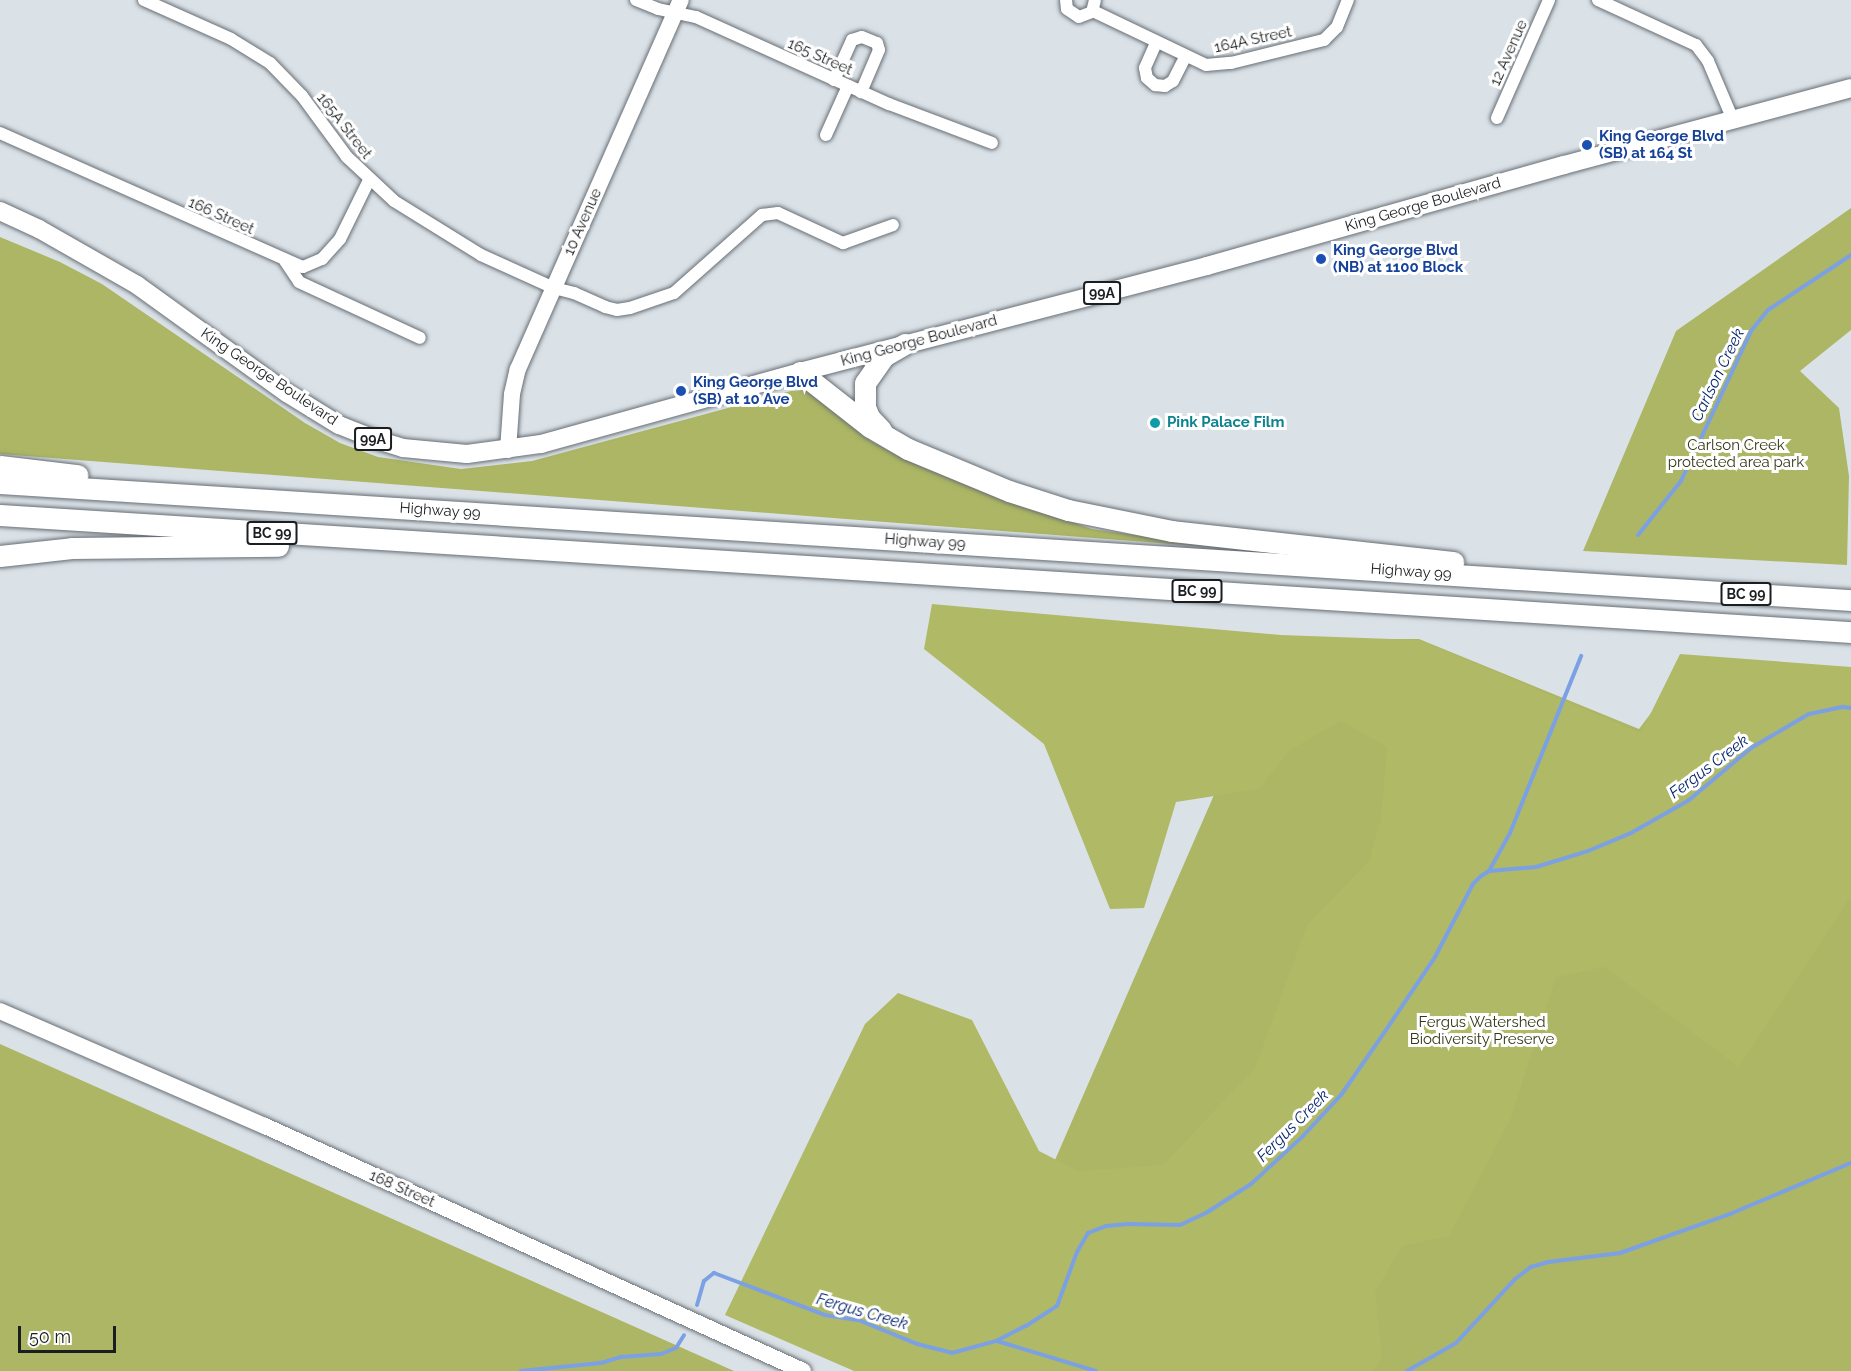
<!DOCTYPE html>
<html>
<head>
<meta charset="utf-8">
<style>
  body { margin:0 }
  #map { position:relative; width:1851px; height:1371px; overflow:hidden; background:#dae2e8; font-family:Raleway,sans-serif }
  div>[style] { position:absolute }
  .green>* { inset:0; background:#acb664 }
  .forest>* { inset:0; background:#afb966 }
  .stream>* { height:4px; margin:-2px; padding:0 2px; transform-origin:2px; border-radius:2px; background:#7ca0e4 }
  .roads { filter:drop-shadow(0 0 2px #686e74) drop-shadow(0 0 2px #686e74) }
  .street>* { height:12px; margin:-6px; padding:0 6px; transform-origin:6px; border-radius:6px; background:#fff }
  .secondary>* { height:16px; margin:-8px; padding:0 8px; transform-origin:8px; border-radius:8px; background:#fff }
  .primary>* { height:18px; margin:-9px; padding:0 9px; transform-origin:9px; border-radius:9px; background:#fff }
  .highway>* { height:21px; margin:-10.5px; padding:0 10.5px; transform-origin:10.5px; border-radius:10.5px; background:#fff }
  .dots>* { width:16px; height:16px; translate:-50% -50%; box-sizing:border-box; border:3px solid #fff; border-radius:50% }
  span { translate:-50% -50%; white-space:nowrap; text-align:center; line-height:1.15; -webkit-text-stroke:6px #fff; paint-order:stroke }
  .shield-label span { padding:2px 4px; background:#fff; border:2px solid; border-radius:4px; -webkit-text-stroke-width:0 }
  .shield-label { font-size:14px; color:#1b1e20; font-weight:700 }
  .street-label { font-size:15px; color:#1b1e20 }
  .transit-label { font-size:15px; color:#164399; font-weight:700 }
  .left { translate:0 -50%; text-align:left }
  .culture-label { font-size:15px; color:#0d838f; font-weight:700 }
  .park-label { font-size:15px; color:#343915 }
  .water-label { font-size:16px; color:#02226f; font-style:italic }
  .scale { position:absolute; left:18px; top:1326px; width:98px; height:27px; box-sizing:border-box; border:3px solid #1b1e20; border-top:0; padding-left:8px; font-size:18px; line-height:21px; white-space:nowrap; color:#1b1e20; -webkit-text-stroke:4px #fff; paint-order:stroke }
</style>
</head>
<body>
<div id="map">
  <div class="green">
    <div style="clip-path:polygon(1851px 208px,1851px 330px,1800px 371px,1839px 408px,1849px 476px,1847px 565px,1583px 551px,1676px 331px)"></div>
    <div style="clip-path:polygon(0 237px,60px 262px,102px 284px,305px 423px,340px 443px,378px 457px,461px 469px,532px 461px,791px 391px,805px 390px,871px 441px,915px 464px,988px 493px,1092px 529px,1224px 548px,0 454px)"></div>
    <div style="clip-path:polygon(1282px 639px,1419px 639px,1639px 729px,1685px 668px,1851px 711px,1851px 1371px,963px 1371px)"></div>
    <div style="clip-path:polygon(0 1044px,734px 1371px,0 1371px)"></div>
  </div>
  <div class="forest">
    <div style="clip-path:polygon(932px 604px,1281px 635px,1419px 640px,1641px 733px,1680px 654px,1851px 667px,1851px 896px,1739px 1067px,1605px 967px,1556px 977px,1511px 1118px,1449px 1236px,1402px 1246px,1375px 1292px,1382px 1359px,1373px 1371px,854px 1371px,725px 1315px,865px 1024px,898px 993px,972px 1020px,1039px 1151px,1078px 1171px,1163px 1165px,1255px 1068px,1307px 925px,1369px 861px,1381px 818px,1387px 747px,1341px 721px,1290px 750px,1259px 789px,1176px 802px,1144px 908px,1110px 909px,1044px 744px,924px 649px)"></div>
  </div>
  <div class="stream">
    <div style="left:1638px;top:535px;width:69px;rotate:-51.5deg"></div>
    <div style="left:1681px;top:481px;width:166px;rotate:-65deg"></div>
    <div style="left:1751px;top:331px;width:27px;rotate:-51deg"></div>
    <div style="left:1768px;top:310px;width:100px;rotate:-33.5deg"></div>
    <div style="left:1489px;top:871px;width:43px;rotate:-61.1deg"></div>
    <div style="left:1510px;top:833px;width:191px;rotate:-68.1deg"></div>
    <div style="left:697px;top:1305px;width:25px;rotate:-74deg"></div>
    <div style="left:704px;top:1281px;width:13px;rotate:-39deg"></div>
    <div style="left:714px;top:1273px;width:119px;rotate:20.7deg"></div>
    <div style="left:825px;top:1315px;width:36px;rotate:9deg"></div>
    <div style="left:861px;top:1321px;width:61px;rotate:22.3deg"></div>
    <div style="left:917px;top:1344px;width:36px;rotate:14deg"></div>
    <div style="left:952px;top:1353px;width:46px;rotate:-15.3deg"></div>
    <div style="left:996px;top:1341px;width:34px;rotate:-27deg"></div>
    <div style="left:1026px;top:1326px;width:37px;rotate:-33deg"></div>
    <div style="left:1057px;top:1306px;width:58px;rotate:-69.7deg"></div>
    <div style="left:1077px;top:1252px;width:22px;rotate:-60deg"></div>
    <div style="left:1088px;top:1233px;width:19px;rotate:-21deg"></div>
    <div style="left:1106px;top:1226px;width:22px;rotate:-5deg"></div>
    <div style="left:1128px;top:1224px;width:52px;rotate:1.1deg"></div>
    <div style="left:1180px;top:1225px;width:29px;rotate:-25deg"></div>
    <div style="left:1206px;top:1213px;width:54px;rotate:-32.8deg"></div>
    <div style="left:1251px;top:1184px;width:71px;rotate:-42.7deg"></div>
    <div style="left:1303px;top:1136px;width:56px;rotate:-47.2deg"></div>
    <div style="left:1341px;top:1095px;width:75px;rotate:-55.3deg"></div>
    <div style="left:1384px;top:1033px;width:92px;rotate:-56.1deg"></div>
    <div style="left:1435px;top:957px;width:82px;rotate:-62.5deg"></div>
    <div style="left:1473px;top:884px;width:11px;rotate:-45deg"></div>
    <div style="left:1481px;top:876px;width:9px;rotate:-32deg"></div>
    <div style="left:1489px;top:871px;width:47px;rotate:-4.9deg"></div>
    <div style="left:1536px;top:867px;width:54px;rotate:-17.1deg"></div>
    <div style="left:1588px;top:851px;width:47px;rotate:-22.7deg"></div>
    <div style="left:1631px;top:833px;width:67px;rotate:-29.6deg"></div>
    <div style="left:1689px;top:800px;width:81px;rotate:-40deg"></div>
    <div style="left:1751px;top:748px;width:67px;rotate:-30.4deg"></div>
    <div style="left:1809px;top:714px;width:35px;rotate:-12deg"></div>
    <div style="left:1843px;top:707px;width:8px;rotate:7deg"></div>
    <div style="left:997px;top:1341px;width:103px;rotate:16.9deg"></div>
    <div style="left:521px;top:1371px;width:80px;rotate:-5.7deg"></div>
    <div style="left:601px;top:1363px;width:21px;rotate:-17deg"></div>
    <div style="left:621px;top:1357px;width:40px;rotate:-4.3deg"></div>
    <div style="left:661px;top:1354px;width:16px;rotate:-22deg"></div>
    <div style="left:676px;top:1348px;width:15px;rotate:-58deg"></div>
    <div style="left:1407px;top:1371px;width:56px;rotate:-29.7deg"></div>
    <div style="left:1456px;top:1343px;width:87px;rotate:-47.3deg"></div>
    <div style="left:1515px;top:1279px;width:20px;rotate:-37deg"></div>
    <div style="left:1531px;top:1267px;width:18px;rotate:-16deg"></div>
    <div style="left:1548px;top:1262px;width:73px;rotate:-7.1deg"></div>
    <div style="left:1620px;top:1253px;width:117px;rotate:-19.5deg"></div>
    <div style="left:1730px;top:1214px;width:131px;rotate:-22.9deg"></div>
  </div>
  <div class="roads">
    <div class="street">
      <div style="left:144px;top:0;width:95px;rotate:24.1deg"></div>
      <div style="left:231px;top:39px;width:46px;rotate:31.6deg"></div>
      <div style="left:270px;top:63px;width:46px;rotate:45.9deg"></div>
      <div style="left:302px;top:96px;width:76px;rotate:53.6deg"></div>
      <div style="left:347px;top:157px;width:64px;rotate:43.1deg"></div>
      <div style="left:394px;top:201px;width:102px;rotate:31.8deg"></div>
      <div style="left:481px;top:255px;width:80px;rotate:24.3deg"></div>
      <div style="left:554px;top:288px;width:21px;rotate:14deg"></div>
      <div style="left:574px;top:293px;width:34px;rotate:24deg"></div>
      <div style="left:605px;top:307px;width:12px;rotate:14deg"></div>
      <div style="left:617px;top:310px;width:13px;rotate:-9deg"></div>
      <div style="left:630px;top:308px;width:46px;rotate:-18.8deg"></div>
      <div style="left:674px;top:293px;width:118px;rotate:-41.6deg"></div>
      <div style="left:762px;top:215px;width:16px;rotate:-7deg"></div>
      <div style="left:778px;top:213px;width:72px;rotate:24.8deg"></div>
      <div style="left:843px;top:243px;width:53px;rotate:-19.8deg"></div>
      <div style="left:636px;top:0;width:24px;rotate:22deg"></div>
      <div style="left:658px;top:9px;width:39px;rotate:12deg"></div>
      <div style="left:696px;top:17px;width:212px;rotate:24.3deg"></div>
      <div style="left:889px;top:104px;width:110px;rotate:20.7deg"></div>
      <div style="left:1066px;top:0;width:9px;rotate:84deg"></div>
      <div style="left:1067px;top:9px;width:14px;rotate:34deg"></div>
      <div style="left:1079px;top:17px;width:14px;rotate:-21deg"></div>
      <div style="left:1092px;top:12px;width:12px;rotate:-76deg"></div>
      <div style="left:1598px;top:0;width:108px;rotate:24.7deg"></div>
      <div style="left:1696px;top:45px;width:20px;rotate:53deg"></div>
      <div style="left:1708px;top:61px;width:64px;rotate:67deg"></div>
      <div style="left:1093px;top:11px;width:125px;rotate:25.5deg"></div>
      <div style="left:1206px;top:65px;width:25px;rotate:-5deg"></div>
      <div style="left:1231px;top:63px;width:96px;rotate:-13.9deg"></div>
      <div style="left:1324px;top:40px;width:18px;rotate:-45deg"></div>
      <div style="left:1337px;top:27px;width:29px;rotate:-68deg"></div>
      <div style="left:1156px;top:43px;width:27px;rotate:114deg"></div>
      <div style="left:1145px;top:68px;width:10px;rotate:79deg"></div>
      <div style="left:1147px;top:78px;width:11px;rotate:41deg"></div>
      <div style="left:1155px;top:85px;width:10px;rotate:6deg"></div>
      <div style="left:1165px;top:86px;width:9px;rotate:-32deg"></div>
      <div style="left:1173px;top:81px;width:28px;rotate:-63deg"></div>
      <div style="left:834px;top:80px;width:44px;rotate:-65.8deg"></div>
      <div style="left:852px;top:40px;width:10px;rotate:-17deg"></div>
      <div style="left:862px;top:37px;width:16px;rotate:22deg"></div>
      <div style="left:877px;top:43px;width:7px;rotate:74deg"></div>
      <div style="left:879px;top:50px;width:46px;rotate:113.2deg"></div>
      <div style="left:1497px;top:118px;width:129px;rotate:-66.2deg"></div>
      <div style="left:0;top:133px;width:331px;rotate:23.9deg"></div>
      <div style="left:303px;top:267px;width:21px;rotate:-23deg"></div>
      <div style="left:322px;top:259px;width:27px;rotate:-48deg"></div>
      <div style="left:340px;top:239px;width:66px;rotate:-63.8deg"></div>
      <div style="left:826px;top:135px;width:54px;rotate:-65.8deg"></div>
      <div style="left:285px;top:261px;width:25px;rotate:56deg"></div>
      <div style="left:299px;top:282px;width:133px;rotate:24.8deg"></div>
    </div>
    <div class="secondary">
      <div style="left:508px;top:450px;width:56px;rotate:-85.9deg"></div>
      <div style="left:512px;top:394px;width:26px;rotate:-77deg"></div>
      <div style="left:518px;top:369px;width:403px;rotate:-66.2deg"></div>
      <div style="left:0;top:1011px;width:289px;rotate:23.5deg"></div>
      <div style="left:265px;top:1126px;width:591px;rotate:24.48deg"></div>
    </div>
    <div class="primary">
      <div style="left:0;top:211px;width:43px;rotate:24.8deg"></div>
      <div style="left:39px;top:229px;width:113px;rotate:29.7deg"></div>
      <div style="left:137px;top:285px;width:185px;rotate:35.8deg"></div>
      <div style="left:287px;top:393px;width:61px;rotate:31.6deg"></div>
      <div style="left:339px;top:425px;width:41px;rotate:21.5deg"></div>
      <div style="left:377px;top:440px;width:27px;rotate:17deg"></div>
      <div style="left:403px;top:448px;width:64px;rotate:5.4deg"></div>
      <div style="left:467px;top:454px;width:75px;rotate:-7.7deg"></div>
      <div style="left:541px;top:444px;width:269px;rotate:-15.5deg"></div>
      <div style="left:800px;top:372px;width:421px;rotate:-14.6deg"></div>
      <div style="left:1207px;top:266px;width:371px;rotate:-15.8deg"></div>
      <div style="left:1564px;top:165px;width:297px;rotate:-15deg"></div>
    </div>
    <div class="highway">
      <div style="left:800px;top:372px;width:89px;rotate:38.2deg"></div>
      <div style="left:870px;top:427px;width:44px;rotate:30.1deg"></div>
      <div style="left:908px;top:449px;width:109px;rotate:22.6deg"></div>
      <div style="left:1009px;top:491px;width:62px;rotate:17.9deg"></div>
      <div style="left:1068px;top:510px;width:106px;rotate:11.4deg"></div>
      <div style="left:1172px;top:531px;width:283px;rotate:6.3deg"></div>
      <div style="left:881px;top:430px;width:18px;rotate:-133deg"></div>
      <div style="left:869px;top:417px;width:11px;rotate:-112deg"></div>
      <div style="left:865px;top:407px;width:24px;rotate:-90deg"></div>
      <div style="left:865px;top:383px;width:33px;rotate:-55deg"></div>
      <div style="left:884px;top:356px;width:24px;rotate:-30deg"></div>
      <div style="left:0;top:466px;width:78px;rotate:6.7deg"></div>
      <div style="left:0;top:483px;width:1855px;rotate:3.62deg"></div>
      <div style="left:0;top:515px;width:1855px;rotate:3.62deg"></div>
      <div style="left:0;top:556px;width:72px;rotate:-6.3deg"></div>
      <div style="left:72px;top:548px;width:206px;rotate:-0.6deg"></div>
    </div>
  </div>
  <div class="dots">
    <div style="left:1587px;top:145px;background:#1a4fb4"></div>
    <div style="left:1321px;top:259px;background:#1a4fb4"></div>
    <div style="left:681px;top:391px;background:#1a4fb4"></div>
    <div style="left:1155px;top:423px;background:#0f9aa8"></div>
  </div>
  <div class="shield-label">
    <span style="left:1102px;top:293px">99A</span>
    <span style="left:373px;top:439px">99A</span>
    <span style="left:272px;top:533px">BC 99</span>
    <span style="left:1197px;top:591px">BC 99</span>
    <span style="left:1746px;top:594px">BC 99</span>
  </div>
  <div class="street-label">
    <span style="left:1253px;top:40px;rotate:-12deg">164A Street</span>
    <span style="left:1509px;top:53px;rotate:-66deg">12 Avenue</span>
    <span style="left:820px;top:57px;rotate:24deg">165 Street</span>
    <span style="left:344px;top:126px;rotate:52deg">165A Street</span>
    <span style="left:1423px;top:205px;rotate:-16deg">King George Boulevard</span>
    <span style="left:221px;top:216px;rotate:24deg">166 Street</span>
    <span style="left:583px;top:222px;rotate:-66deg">10 Avenue</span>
    <span style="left:919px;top:341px;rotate:-15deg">King George Boulevard</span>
    <span style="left:269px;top:377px;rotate:34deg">King George Boulevard</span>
    <span style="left:440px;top:511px;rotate:4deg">Highway 99</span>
    <span style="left:925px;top:542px;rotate:4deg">Highway 99</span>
    <span style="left:1411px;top:572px;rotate:4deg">Highway 99</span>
    <span style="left:402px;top:1189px;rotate:24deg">168 Street</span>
  </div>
  <div class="transit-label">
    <span class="left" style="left:1599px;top:145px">King George Blvd<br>(SB) at 164 St</span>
    <span class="left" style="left:1333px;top:259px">King George Blvd<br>(NB) at 1100 Block</span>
    <span class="left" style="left:693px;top:391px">King George Blvd<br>(SB) at 10 Ave</span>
  </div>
  <div class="culture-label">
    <span class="left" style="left:1167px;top:423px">Pink Palace Film</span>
  </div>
  <div class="park-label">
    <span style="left:1736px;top:454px">Carlson Creek<br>protected area park</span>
    <span style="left:1482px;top:1031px">Fergus Watershed<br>Biodiversity Preserve</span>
  </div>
  <div class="water-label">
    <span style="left:1718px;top:375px;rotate:-64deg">Carlson Creek</span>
    <span style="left:1709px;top:767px;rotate:-37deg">Fergus Creek</span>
    <span style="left:1293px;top:1126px;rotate:-45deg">Fergus Creek</span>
    <span style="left:862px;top:1312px;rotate:16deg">Fergus Creek</span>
  </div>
  <div class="scale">50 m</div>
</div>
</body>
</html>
